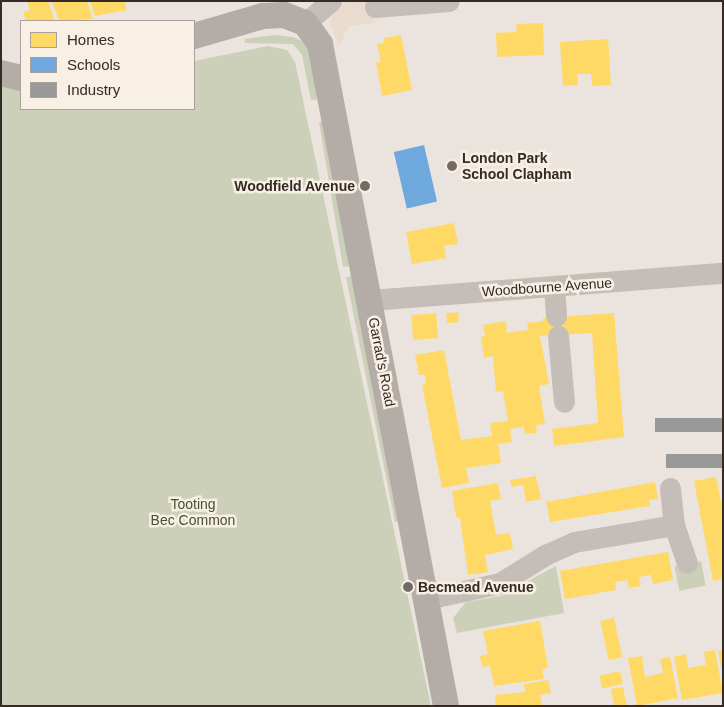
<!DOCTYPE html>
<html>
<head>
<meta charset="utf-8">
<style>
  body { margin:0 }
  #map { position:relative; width:724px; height:707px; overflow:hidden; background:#ebe4de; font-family:Arial,sans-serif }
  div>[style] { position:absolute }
  .green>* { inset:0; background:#cdd0b9; transform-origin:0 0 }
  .plaza>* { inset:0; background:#e9dcce }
  .homes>* { inset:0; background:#ffd966; transform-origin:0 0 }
  .schools>* { inset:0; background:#6fa8dc; transform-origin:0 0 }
  .industry>* { inset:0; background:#999; transform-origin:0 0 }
  .minor>* { height:21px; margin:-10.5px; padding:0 10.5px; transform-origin:10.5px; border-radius:10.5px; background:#c4bdb8 }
  .major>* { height:26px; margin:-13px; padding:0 13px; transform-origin:13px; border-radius:13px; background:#b3aca7 }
  .dots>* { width:14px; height:14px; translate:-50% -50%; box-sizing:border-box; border:2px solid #f8efe5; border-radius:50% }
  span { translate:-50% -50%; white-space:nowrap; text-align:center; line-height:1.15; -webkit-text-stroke:5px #f8efe5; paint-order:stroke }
  .poi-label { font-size:14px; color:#342a26; font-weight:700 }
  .left { translate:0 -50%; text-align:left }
  .right { translate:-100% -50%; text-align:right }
  .street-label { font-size:14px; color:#342a26 }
  .park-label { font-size:14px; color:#45522b }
  .frame { position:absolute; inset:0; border:2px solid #342a26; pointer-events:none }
  .legend { position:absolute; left:20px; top:20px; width:175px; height:90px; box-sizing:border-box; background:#f8efe5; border:1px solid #aaa099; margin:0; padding:6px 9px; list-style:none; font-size:15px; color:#342a26 }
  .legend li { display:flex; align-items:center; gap:10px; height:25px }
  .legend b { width:25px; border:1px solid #aaa099 }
</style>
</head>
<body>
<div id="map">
  <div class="green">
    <div style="clip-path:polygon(274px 35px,293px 37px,304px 42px,310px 52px,322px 99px,311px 100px,302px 55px,293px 44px,245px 43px,244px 39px)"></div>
    <div style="clip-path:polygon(268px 46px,287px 50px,295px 62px,431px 706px,1px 706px,1px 65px,21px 90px,21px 109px,194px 109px,194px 61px)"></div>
    <div style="clip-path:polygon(324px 121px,350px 266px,343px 267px,319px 122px)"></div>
    <div style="clip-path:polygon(352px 276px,399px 521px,395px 522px,346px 277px)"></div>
    <div style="left:701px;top:561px;width:25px;height:27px;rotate:79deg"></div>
    <div style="clip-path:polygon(556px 566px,564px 613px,457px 633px,453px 618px,466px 602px,500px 596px)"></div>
  </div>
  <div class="plaza">
    <div style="clip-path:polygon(346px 1px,375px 1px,375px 23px,349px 26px,339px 46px,330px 24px,331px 18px)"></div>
  </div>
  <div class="homes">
    <div style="clip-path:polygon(27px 1px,48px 1px,55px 21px,26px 21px,23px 12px,30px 10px)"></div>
    <div style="clip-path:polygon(52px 1px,87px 1px,93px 19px,59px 21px)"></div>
    <div style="clip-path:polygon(90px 1px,124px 1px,127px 10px,95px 16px)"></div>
    <div style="clip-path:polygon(543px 23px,544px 55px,497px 57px,496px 33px,517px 32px,516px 24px)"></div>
    <div style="clip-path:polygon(401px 35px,412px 90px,382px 96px,376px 62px,381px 62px,377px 44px,384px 43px,384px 38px)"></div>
    <div style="clip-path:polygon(608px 39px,611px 85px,592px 86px,591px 74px,577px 74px,578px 85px,563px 86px,560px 42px)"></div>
    <div style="clip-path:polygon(454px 223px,458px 244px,444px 246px,446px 258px,412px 264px,406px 232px)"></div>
    <div style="left:458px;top:312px;width:10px;height:12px;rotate:84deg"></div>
    <div style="left:436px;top:313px;width:25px;height:25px;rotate:85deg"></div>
    <div style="clip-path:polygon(614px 313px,624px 437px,554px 446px,552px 429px,598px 423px,592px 333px,540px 336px,549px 384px,539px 386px,545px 424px,536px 425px,537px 433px,525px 434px,524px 427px,510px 429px,512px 442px,498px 444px,501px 463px,466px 468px,469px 483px,442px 488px,422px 385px,426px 384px,425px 375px,419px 375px,415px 355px,444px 350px,461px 440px,492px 436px,490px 423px,508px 421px,503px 391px,496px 392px,493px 356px,484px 358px,481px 337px,485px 336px,483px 325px,506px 321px,507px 333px,528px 330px,527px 323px,543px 321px,543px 318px)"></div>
    <div style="clip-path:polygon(536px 476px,541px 499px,526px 502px,523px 485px,512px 487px,510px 480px)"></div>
    <div style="clip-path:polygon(716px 477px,723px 512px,723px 579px,713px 581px,694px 481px)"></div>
    <div style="clip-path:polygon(655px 482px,658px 499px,649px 500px,650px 506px,550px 522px,546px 502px)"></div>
    <div style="clip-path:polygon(498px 483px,501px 499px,490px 501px,496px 535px,510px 533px,513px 549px,485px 555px,488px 572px,468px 575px,460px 518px,456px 517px,452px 491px)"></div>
    <div style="clip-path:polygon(668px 552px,673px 580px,653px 584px,651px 575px,639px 577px,641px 586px,629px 588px,627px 580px,615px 582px,616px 590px,565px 599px,560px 571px)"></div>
    <div style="left:614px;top:618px;width:40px;height:14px;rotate:78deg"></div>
    <div style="clip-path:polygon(540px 621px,548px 668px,542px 669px,544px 679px,494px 686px,490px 666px,482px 667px,480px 656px,488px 654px,483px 631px)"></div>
    <div style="clip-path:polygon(715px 650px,723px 693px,682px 700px,674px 657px,686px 654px,688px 668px,706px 665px,704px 652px)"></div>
    <div style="clip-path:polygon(723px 650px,723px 670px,722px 670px,718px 651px)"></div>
    <div style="clip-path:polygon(642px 656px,645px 677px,663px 673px,660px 659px,670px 657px,678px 698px,637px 706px,628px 658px)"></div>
    <div style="left:620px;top:671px;width:13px;height:21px;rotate:77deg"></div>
    <div style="clip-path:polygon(548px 680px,551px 693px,540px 695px,542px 706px,496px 706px,495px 695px,525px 692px,524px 684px)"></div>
    <div style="clip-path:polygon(623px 687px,627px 706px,614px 706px,611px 689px)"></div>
  </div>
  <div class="schools">
    <div style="left:424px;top:145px;width:58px;height:31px;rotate:77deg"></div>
  </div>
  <div class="industry">
    <div style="left:723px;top:418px;width:14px;height:68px;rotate:90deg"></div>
    <div style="left:723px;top:454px;width:14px;height:57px;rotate:90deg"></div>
  </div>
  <div class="minor">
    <div style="left:375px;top:7px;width:74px;rotate:-4.6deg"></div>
    <div style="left:305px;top:23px;width:34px;rotate:-40deg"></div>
    <div style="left:554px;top:286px;width:30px;rotate:86deg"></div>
    <div style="left:370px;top:300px;width:354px;rotate:-4.4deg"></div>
    <div style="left:558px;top:336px;width:66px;rotate:84.8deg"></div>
    <div style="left:670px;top:488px;width:37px;rotate:84deg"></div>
    <div style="left:674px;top:525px;width:40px;rotate:71.1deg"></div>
    <div style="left:427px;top:599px;width:75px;rotate:-12.4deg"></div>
    <div style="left:500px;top:583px;width:53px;rotate:-31.9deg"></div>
    <div style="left:545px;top:555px;width:32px;rotate:-24deg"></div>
    <div style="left:574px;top:542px;width:101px;rotate:-9.6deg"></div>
  </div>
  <div class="major">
    <div style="left:194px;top:36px;width:72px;rotate:-16.2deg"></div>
    <div style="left:263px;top:16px;width:21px;rotate:-3deg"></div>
    <div style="left:284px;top:15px;width:22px;rotate:21deg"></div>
    <div style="left:305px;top:23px;width:26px;rotate:54deg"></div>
    <div style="left:320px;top:44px;width:674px;rotate:79.22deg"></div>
    <div style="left:1px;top:73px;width:21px;rotate:14deg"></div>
  </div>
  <div class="dots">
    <div style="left:452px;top:166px;background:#746b66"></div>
    <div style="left:365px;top:186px;background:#746b66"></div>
    <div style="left:408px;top:587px;background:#746b66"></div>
  </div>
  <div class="poi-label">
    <span class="left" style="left:462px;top:166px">London Park<br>School Clapham</span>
    <span class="right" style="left:355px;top:186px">Woodfield Avenue</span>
    <span class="left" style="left:418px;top:587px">Becmead Avenue</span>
  </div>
  <div class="street-label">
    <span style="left:547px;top:287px;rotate:-4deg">Woodbourne Avenue</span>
    <span style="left:382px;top:362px;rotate:79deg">Garrad's Road</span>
  </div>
  <div class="park-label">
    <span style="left:193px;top:512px">Tooting<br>Bec Common</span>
  </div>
  <div class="frame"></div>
  <ul class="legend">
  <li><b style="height:14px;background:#ffd966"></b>Homes</li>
  <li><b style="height:14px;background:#6fa8dc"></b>Schools</li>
  <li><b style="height:14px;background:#999"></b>Industry</li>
  </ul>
</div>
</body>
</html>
